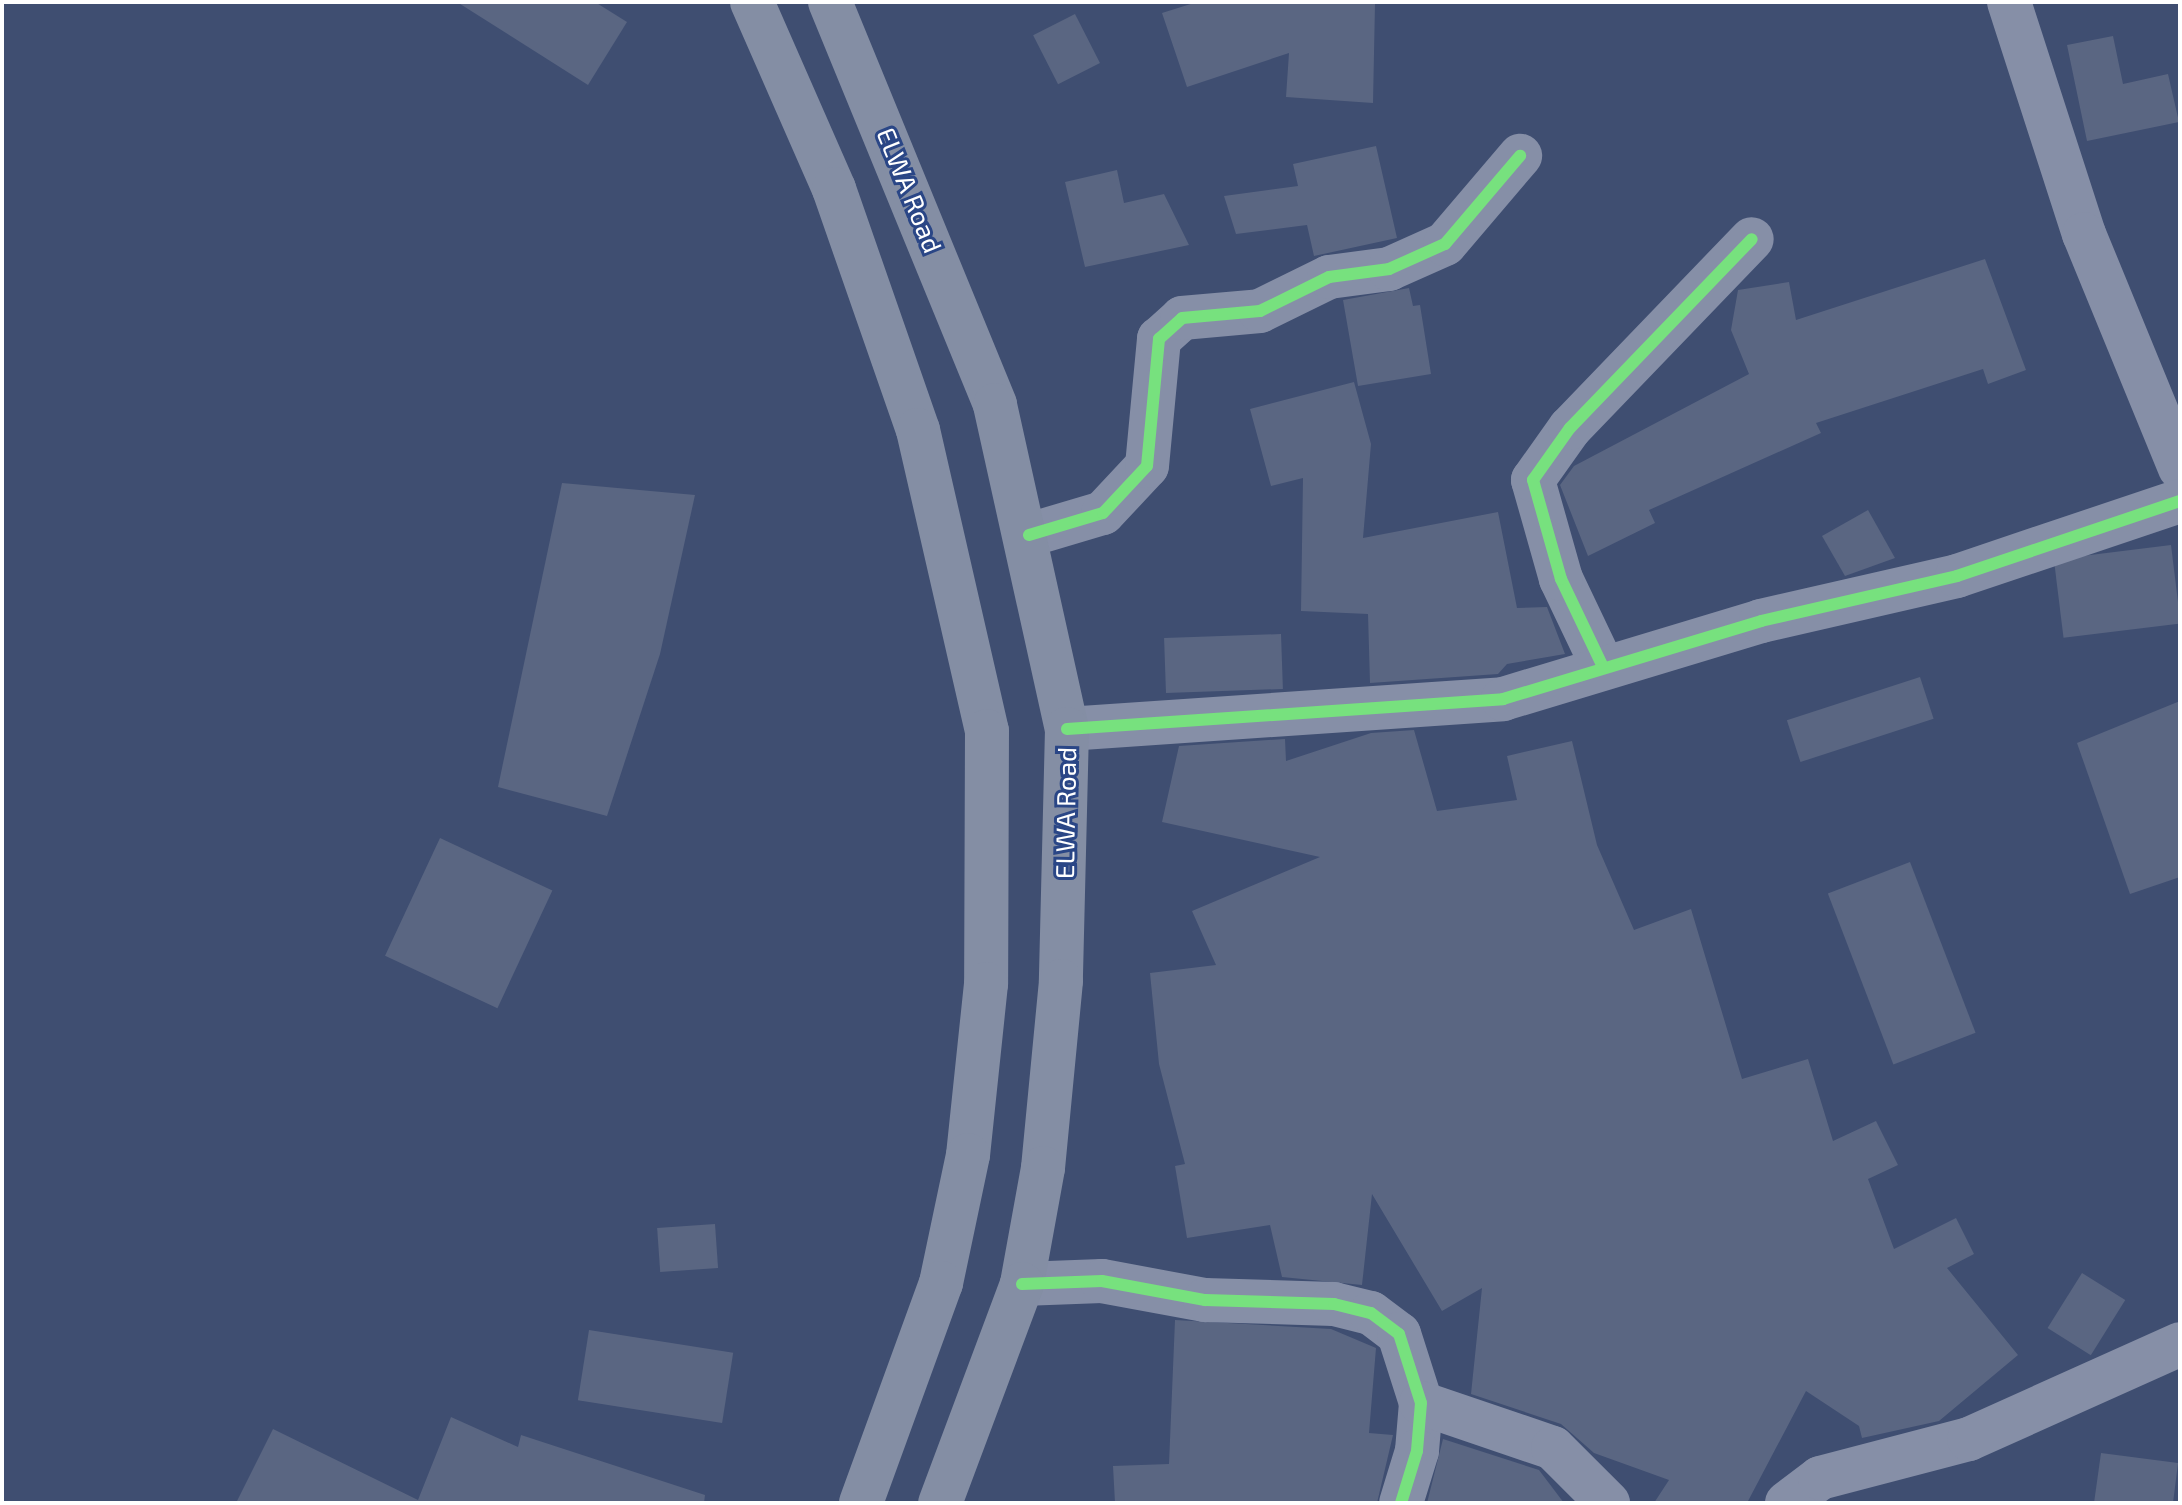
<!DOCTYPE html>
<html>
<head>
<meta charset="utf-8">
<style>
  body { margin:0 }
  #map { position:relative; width:2182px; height:1505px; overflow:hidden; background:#3f4e71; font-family:"Exo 2",sans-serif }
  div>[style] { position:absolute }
  .building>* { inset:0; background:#5a6682; transform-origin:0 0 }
  .minor>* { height:44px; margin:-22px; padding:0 22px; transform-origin:22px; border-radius:22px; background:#868fa7 }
  .primary>* { height:44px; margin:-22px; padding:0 22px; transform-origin:22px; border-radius:22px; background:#848ea4 }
  .cycleway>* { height:12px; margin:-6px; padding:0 6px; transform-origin:6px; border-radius:6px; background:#77e17e }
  span { translate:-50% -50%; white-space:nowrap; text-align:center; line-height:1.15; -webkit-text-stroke:6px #2a4686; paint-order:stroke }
  .street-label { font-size:26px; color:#fff }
  .frame { position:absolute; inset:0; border:4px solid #fff; pointer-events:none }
</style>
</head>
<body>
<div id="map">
  <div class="building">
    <div style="clip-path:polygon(457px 2px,595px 2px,627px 22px,588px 85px)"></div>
    <div style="clip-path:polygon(1197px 2px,1375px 4px,1373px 103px,1286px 97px,1289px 53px,1187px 87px,1162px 13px)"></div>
    <div style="left:1075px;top:14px;width:55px;height:47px;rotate:63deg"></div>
    <div style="clip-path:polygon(2113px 36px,2123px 84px,2168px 74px,2179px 122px,2087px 141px,2067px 45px)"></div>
    <div style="clip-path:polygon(1376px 146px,1397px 238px,1314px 256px,1307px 225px,1236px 234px,1224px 196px,1298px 186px,1293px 164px)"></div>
    <div style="clip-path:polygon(1117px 170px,1124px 203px,1164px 194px,1189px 245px,1085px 267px,1065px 182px)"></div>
    <div style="clip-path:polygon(1985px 259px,2026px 370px,1988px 384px,1983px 369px,1816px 423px,1821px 433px,1649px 510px,1655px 523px,1588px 556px,1560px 485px,1574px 466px,1749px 374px,1731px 330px,1738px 290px,1789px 282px,1796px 320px)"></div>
    <div style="clip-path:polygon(1409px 288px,1413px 306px,1420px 305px,1431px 374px,1358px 386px,1343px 300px)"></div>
    <div style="clip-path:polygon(1354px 382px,1371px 444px,1363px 538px,1498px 512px,1517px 608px,1547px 607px,1565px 654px,1507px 664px,1498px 674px,1370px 683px,1368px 614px,1301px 611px,1303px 478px,1271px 486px,1250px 409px)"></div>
    <div style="clip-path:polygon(562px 483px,695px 495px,660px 654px,607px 816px,498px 787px)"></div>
    <div style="clip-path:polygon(1868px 510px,1895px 558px,1845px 576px,1822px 536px)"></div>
    <div style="left:2171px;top:545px;width:79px;height:118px;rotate:83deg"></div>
    <div style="left:1281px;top:634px;width:55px;height:117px;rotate:88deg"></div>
    <div style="left:1920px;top:677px;width:44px;height:140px;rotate:72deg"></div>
    <div style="clip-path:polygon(2180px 701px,2180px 877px,2130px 894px,2077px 743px)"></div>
    <div style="clip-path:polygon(1414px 730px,1437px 811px,1517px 800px,1507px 756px,1572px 741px,1597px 845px,1634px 930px,1691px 909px,1742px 1079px,1808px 1059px,1833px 1141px,1876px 1121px,1898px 1165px,1868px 1179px,1894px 1249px,1956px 1218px,1974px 1254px,1947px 1268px,2018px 1355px,1939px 1421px,1862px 1438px,1859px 1426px,1806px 1391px,1747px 1503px,1654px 1503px,1669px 1480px,1594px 1453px,1561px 1424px,1471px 1394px,1482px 1288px,1442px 1311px,1372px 1194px,1362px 1285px,1282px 1277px,1270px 1225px,1187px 1238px,1175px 1166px,1185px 1164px,1159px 1064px,1150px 973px,1216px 965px,1192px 911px,1320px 857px,1162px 822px,1179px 746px,1285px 739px,1286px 761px,1371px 733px)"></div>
    <div style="left:440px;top:838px;width:124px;height:130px;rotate:25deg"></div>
    <div style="left:1910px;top:862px;width:183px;height:88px;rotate:69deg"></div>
    <div style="left:715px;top:1224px;width:44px;height:58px;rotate:86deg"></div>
    <div style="left:2082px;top:1273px;width:51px;height:65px;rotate:32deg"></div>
    <div style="clip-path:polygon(1175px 1320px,1331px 1329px,1376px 1348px,1369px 1433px,1393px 1435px,1377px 1503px,1115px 1503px,1113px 1466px,1169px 1464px)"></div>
    <div style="left:589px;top:1330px;width:146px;height:71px;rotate:9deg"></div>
    <div style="clip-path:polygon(451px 1417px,518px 1447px,521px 1435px,705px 1495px,704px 1503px,236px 1503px,273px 1429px,418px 1500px)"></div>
    <div style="clip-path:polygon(1443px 1439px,1539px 1470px,1564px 1503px,1427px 1503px)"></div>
    <div style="clip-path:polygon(2101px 1453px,2178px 1463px,2173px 1503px,2094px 1503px)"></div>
  </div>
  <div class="minor">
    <div style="left:2009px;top:2px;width:244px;rotate:72.1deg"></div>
    <div style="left:2084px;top:234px;width:253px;rotate:67.7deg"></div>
    <div style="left:1029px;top:535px;width:77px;rotate:-16.6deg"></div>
    <div style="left:1103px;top:513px;width:64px;rotate:-46.9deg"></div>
    <div style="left:1147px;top:466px;width:128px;rotate:-84.6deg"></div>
    <div style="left:1159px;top:339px;width:31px;rotate:-42deg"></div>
    <div style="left:1182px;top:318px;width:78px;rotate:-5.1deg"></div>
    <div style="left:1260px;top:311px;width:77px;rotate:-26.2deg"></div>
    <div style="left:1329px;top:277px;width:61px;rotate:-7.6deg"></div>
    <div style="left:1389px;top:269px;width:61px;rotate:-24.1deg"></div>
    <div style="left:1445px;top:244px;width:116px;rotate:-49.6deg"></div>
    <div style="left:1603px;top:667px;width:98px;rotate:-115.5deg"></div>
    <div style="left:1561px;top:579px;width:103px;rotate:-105.8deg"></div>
    <div style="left:1533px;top:480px;width:64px;rotate:-54.6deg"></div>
    <div style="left:1570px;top:428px;width:262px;rotate:-46.1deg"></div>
    <div style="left:1067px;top:729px;width:437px;rotate:-3.9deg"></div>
    <div style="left:1503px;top:699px;width:270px;rotate:-16.8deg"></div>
    <div style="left:1761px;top:621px;width:201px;rotate:-12.9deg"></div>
    <div style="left:1957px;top:576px;width:235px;rotate:-18.6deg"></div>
    <div style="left:1022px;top:1284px;width:80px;rotate:-2.1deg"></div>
    <div style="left:1102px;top:1281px;width:105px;rotate:10.5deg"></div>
    <div style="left:1205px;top:1300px;width:129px;rotate:1.8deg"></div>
    <div style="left:1334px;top:1304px;width:38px;rotate:14deg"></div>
    <div style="left:1371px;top:1313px;width:35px;rotate:37deg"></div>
    <div style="left:1399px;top:1334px;width:72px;rotate:72.3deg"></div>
    <div style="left:1421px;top:1403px;width:48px;rotate:94.8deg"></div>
    <div style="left:1417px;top:1451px;width:54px;rotate:107.1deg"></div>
    <div style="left:1421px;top:1403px;width:139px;rotate:18.8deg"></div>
    <div style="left:1553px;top:1448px;width:78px;rotate:45deg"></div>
    <div style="left:1787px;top:1503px;width:41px;rotate:-37.1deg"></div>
    <div style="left:1820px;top:1478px;width:154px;rotate:-14.7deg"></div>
    <div style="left:1969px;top:1439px;width:231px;rotate:-24.2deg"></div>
  </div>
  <div class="primary">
    <div style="left:752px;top:2px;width:204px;rotate:66.3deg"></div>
    <div style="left:834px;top:189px;width:255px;rotate:70.8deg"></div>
    <div style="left:918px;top:430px;width:309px;rotate:77.1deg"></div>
    <div style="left:987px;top:731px;width:253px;rotate:90.2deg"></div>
    <div style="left:986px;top:984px;width:172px;rotate:96deg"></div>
    <div style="left:968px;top:1155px;width:131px;rotate:101.9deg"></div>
    <div style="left:941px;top:1283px;width:234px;rotate:110deg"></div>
    <div style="left:830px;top:2px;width:435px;rotate:67.7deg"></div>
    <div style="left:995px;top:405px;width:332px;rotate:77.5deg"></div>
    <div style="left:1067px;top:729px;width:252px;rotate:91.4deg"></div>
    <div style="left:1061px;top:981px;width:188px;rotate:95.5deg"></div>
    <div style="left:1043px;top:1168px;width:118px;rotate:100.3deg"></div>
    <div style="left:1022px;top:1284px;width:234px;rotate:110.5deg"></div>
  </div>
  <div class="cycleway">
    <div style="left:1029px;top:535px;width:77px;rotate:-16.6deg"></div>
    <div style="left:1103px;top:513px;width:64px;rotate:-46.9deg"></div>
    <div style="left:1147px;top:466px;width:128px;rotate:-84.6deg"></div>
    <div style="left:1159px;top:339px;width:31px;rotate:-42deg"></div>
    <div style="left:1182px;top:318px;width:78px;rotate:-5.1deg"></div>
    <div style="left:1260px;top:311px;width:77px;rotate:-26.2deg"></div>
    <div style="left:1329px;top:277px;width:61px;rotate:-7.6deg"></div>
    <div style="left:1389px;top:269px;width:61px;rotate:-24.1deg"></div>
    <div style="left:1445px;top:244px;width:116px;rotate:-49.6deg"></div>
    <div style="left:1603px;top:667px;width:98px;rotate:-115.5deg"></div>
    <div style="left:1561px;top:579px;width:103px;rotate:-105.8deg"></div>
    <div style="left:1533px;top:480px;width:64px;rotate:-54.6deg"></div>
    <div style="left:1570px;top:428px;width:262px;rotate:-46.1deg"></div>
    <div style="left:1067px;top:729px;width:437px;rotate:-3.9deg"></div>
    <div style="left:1503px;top:699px;width:270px;rotate:-16.8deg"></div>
    <div style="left:1761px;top:621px;width:201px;rotate:-12.9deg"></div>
    <div style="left:1957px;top:576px;width:235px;rotate:-18.6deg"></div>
    <div style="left:1022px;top:1284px;width:80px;rotate:-2.1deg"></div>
    <div style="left:1102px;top:1281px;width:105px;rotate:10.5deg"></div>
    <div style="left:1205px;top:1300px;width:129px;rotate:1.8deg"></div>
    <div style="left:1334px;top:1304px;width:38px;rotate:14deg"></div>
    <div style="left:1371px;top:1313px;width:35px;rotate:37deg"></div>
    <div style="left:1399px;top:1334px;width:72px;rotate:72.3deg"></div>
    <div style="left:1421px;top:1403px;width:48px;rotate:94.8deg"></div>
    <div style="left:1417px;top:1451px;width:54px;rotate:107.1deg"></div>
  </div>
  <div class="street-label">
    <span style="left:910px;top:190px;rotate:68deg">ELWA Road</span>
    <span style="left:1065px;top:813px;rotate:-89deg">ELWA Road</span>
  </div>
  <div class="frame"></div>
</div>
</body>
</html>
